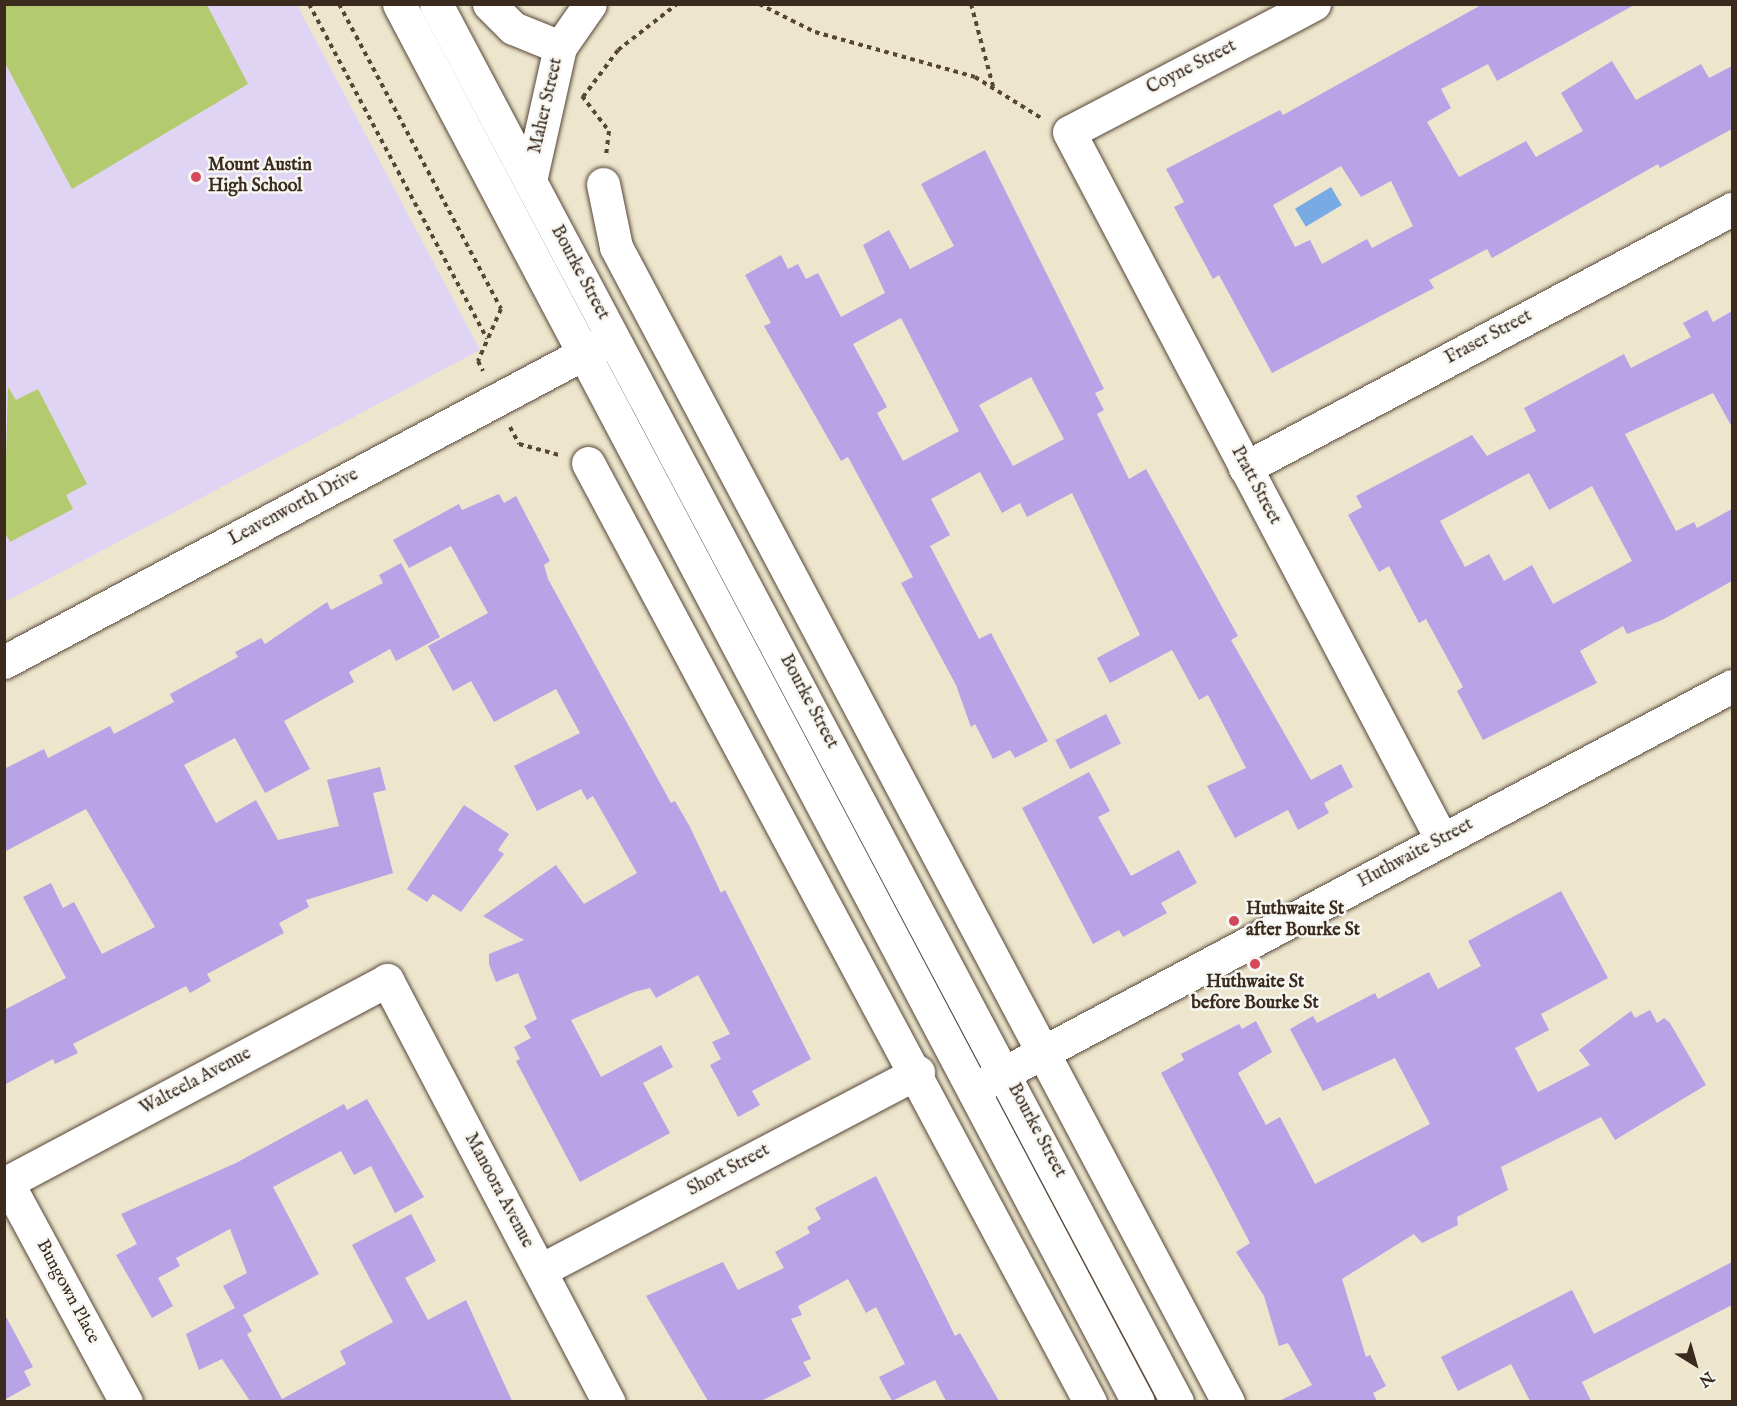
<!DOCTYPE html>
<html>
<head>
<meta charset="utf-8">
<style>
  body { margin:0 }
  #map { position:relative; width:1737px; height:1406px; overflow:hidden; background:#ede6cd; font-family:"IM FELL English",serif }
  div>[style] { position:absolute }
  .built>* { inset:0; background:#e0d4f4 }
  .green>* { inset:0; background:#b3ca6f }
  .water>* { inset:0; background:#78abe4; transform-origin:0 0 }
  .building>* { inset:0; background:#b8a3e6; transform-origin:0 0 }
  .path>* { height:4px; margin-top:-2px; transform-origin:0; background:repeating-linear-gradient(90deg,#564638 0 4.5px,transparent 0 9px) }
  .roads { filter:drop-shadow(0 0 2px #564638) drop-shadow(0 0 2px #564638) }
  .minor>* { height:33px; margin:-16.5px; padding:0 16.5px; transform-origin:16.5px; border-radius:16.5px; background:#fff }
  .tertiary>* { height:33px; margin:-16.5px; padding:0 16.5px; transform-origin:16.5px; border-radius:16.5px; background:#fff }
  .secondary>* { height:33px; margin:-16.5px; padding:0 16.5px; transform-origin:16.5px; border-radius:16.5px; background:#fff }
  .dots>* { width:16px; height:16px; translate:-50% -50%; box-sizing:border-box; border:3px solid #f6f6f2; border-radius:50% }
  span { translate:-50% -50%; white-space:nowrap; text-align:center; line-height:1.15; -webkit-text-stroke:5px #f6f6f2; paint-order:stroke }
  .street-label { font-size:18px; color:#3b2a1e }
  .poi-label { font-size:18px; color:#3b2a1e; font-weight:700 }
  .left { translate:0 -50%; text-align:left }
  .frame { position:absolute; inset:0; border:6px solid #3b2a1e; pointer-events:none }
  .north { position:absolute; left:1665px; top:1334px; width:60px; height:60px; -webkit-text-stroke:4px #f6f6f2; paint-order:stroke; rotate:143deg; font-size:16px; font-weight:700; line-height:24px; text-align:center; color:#3b2a1e }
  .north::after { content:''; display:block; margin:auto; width:21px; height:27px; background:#3b2a1e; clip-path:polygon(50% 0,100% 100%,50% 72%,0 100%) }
</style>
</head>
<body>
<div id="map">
  <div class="built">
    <div style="clip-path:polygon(5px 5px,297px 5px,480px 350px,5px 602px)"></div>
  </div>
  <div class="green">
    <div style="clip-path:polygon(4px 5px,207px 5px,248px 84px,72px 189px,5px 63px)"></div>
    <div style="clip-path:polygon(8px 387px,16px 400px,38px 389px,87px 484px,66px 495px,73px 509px,10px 542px,4px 531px)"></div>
  </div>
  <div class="water">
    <div style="left:1331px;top:187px;width:21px;height:42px;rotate:59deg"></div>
  </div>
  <div class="building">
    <div style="clip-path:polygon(evenodd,1483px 4px,1636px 4px,1497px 81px,1488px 64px,1441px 89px,1451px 108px,1427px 122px,1459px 177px,1526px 141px,1536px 157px,1583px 131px,1561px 93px,1612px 61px,1636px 100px,1701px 64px,1709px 78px,1732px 66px,1732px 129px,1660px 168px,1658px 164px,1492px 258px,1487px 249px,1429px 280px,1434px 288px,1272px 373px,1219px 275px,1213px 279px,1174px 207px,1184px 202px,1166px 169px,1280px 110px,1283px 115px,1483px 4px,1341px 166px,1361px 197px,1391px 181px,1413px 226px,1372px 248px,1367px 239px,1322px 264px,1310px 240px,1295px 247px,1273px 205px,1341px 166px)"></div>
    <div style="clip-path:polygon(evenodd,985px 150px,1104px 389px,1095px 393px,1104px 410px,1097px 414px,1129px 479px,1146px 469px,1238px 636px,1231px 640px,1311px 780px,1341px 764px,1353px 787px,1324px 803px,1329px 813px,1298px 830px,1288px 810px,1235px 838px,1207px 786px,1246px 768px,1208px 695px,1199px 700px,1172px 650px,1110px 683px,1097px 658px,1140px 635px,1072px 493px,1027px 517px,1020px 503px,1002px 513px,980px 472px,931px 499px,950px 535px,930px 546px,979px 639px,991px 633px,1048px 741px,1015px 758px,1010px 750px,993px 759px,975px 724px,971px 727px,956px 685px,901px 583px,913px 577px,848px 457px,841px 461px,764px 326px,771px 323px,745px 275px,781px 255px,788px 269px,798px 264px,806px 279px,818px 273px,841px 317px,885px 293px,863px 245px,889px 230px,910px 269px,954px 246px,921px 184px,985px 150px,901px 318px,959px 431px,903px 461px,877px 413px,887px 407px,853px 344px,901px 318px,985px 150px,1031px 377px,1064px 439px,1013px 466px,979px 405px,1031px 377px)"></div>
    <div style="clip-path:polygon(evenodd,1707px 310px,1713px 322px,1732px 311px,1732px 427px,1713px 393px,1625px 434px,1676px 531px,1694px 522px,1697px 528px,1732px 509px,1732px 581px,1662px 620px,1627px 634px,1623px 626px,1580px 651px,1597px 683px,1483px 740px,1457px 691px,1463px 687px,1426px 619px,1419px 623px,1389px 566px,1379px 572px,1348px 515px,1362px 507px,1356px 496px,1472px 435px,1487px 456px,1536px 431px,1524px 408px,1624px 354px,1631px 368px,1691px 337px,1683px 323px,1707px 310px,1529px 473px,1549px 510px,1592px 486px,1632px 561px,1553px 604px,1532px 565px,1504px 581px,1489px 554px,1465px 567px,1440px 521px,1529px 473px)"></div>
    <div style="clip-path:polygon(499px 494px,504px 503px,516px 496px,550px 561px,544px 565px,548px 579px,671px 803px,675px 801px,690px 827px,721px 893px,725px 890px,811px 1059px,752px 1091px,760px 1105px,738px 1117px,710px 1065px,721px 1059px,712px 1042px,730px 1034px,698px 975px,656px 998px,650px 988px,634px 992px,571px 1020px,601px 1077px,661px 1045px,673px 1067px,643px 1083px,670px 1133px,580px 1182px,516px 1061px,520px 1059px,514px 1047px,531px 1038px,524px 1026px,537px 1019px,518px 973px,496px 982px,489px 964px,489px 954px,524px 940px,483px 916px,556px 865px,584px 904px,637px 873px,593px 796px,587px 800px,581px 789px,537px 811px,514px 766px,580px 733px,556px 689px,494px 722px,471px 681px,453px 691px,428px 646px,488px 613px,451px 546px,409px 568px,393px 540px,459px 504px,462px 510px)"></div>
    <div style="clip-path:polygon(401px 563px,440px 637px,396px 661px,390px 649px,349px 672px,354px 682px,284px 721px,310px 769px,265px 793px,235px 738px,184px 765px,216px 823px,256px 800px,278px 840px,339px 826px,327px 780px,380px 767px,386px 790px,373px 793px,393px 873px,306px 900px,309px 907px,279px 923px,284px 933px,207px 974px,211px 981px,190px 993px,186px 986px,73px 1044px,78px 1053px,55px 1064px,53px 1059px,4px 1085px,4px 1010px,66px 978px,23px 897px,51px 883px,63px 908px,74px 902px,102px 954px,155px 927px,86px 809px,4px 852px,4px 769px,44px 749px,48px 758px,110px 726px,114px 734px,174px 702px,170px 694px,238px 657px,235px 652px,261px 638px,265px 644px,327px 602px,331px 610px,383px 583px,379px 575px)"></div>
    <div style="left:1106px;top:714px;width:33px;height:57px;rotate:63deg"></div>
    <div style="clip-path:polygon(1089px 772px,1110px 811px,1098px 817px,1131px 876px,1179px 850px,1197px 883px,1161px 903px,1167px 913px,1123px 937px,1119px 930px,1093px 944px,1022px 808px)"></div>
    <div style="clip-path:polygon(464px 805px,509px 834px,498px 850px,504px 854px,461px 912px,433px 894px,427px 902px,407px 889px)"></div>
    <div style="clip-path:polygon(1561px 891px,1608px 978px,1541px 1014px,1549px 1030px,1515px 1048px,1538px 1092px,1590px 1065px,1579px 1050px,1631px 1011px,1635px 1018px,1650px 1010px,1657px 1023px,1664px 1018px,1670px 1023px,1706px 1085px,1615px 1140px,1601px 1117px,1501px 1167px,1508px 1190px,1457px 1217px,1458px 1225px,1422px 1243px,1414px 1234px,1342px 1279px,1366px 1357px,1370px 1355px,1386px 1386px,1373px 1393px,1377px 1401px,1279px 1401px,1312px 1385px,1288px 1343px,1279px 1346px,1264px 1296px,1236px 1252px,1250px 1243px,1161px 1073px,1184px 1060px,1181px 1054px,1239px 1024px,1242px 1029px,1256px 1021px,1272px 1052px,1238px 1073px,1266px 1125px,1280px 1117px,1315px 1184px,1430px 1124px,1395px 1058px,1323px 1091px,1290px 1029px,1313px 1016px,1317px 1023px,1375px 993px,1378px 999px,1429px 972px,1438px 989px,1481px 966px,1468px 941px)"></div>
    <div style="clip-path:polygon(367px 1099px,424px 1197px,395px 1213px,371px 1166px,354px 1175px,341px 1151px,273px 1187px,319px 1274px,243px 1315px,252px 1331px,247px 1334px,282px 1399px,346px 1364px,340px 1351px,393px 1322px,352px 1245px,411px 1214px,436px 1261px,405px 1278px,428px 1320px,466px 1300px,512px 1401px,250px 1401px,222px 1359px,199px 1370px,186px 1334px,235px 1308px,223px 1286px,247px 1273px,230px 1229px,176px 1258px,180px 1266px,158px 1278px,173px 1306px,152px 1318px,116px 1255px,137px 1244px,121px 1214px,236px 1163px,344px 1104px,347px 1110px)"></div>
    <div style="clip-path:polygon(876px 1176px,955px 1336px,960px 1333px,999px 1401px,946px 1401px,935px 1380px,892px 1401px,879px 1377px,905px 1364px,876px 1307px,866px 1313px,848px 1279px,798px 1306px,802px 1315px,791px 1319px,811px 1359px,803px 1362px,811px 1376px,761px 1401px,708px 1401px,646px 1296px,723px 1262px,738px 1290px,784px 1268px,775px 1252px,810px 1233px,807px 1227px,821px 1219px,815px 1208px)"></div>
    <div style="clip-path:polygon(1732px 1262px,1732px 1305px,1582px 1382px,1591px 1401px,1530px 1401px,1511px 1364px,1458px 1391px,1441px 1357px,1572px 1290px,1594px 1334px)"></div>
    <div style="clip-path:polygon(4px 1313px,33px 1367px,24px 1371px,31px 1385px,4px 1400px)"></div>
  </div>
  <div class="path">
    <div style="left:309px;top:4px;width:379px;rotate:62deg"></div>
    <div style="left:339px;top:4px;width:345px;rotate:62deg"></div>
    <div style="left:501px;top:309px;width:57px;rotate:113.9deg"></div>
    <div style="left:478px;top:361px;width:11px;rotate:63deg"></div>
    <div style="left:759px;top:4px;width:63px;rotate:26.6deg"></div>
    <div style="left:815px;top:32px;width:166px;rotate:15.7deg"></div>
    <div style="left:975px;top:77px;width:78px;rotate:31.8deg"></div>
    <div style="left:971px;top:4px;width:89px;rotate:75deg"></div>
    <div style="left:582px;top:96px;width:44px;rotate:52.4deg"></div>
    <div style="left:609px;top:131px;width:24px;rotate:97deg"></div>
    <div style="left:583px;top:97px;width:59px;rotate:-53.3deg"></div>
    <div style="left:618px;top:50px;width:75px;rotate:-37.9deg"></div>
    <div style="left:510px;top:427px;width:19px;rotate:62deg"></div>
    <div style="left:519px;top:444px;width:41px;rotate:15.4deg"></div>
  </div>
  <div class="roads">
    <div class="minor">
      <div style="left:489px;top:4px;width:34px;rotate:45deg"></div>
      <div style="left:513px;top:28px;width:51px;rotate:22deg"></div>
      <div style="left:1314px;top:4px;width:276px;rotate:152.4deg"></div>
      <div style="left:1069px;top:132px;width:800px;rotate:62.22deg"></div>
      <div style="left:530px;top:181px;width:137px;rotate:-77.4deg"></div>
      <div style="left:560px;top:47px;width:52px;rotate:-55.1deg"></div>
      <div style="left:603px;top:184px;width:64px;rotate:78.3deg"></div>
      <div style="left:616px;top:247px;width:1307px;rotate:62.08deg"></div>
      <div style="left:588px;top:463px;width:1065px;rotate:61.87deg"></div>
      <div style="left:1245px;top:468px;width:552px;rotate:-28.01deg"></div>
      <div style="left:7px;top:1182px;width:250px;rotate:61.6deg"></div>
      <div style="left:4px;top:1184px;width:434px;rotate:-28deg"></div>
      <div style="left:387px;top:980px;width:477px;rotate:62.3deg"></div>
      <div style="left:541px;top:1270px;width:426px;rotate:-27.7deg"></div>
    </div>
    <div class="tertiary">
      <div style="left:4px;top:662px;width:685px;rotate:-28.02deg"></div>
      <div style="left:974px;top:1089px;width:858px;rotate:-28deg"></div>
    </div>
    <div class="secondary">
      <div style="left:399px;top:4px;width:1581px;rotate:62.14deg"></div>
      <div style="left:436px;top:4px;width:1582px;rotate:62.07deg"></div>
    </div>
  </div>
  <div class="dots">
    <div style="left:196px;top:177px;background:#d1495b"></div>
    <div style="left:1234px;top:921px;background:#d1495b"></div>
    <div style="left:1255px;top:964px;background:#d1495b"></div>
  </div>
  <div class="street-label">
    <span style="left:1192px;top:68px;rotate:-27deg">Coyne Street</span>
    <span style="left:547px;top:106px;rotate:-77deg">Maher Street</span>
    <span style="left:579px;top:273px;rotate:62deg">Bourke Street</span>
    <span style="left:1489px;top:338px;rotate:-28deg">Fraser Street</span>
    <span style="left:1255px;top:486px;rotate:62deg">Pratt Street</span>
    <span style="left:294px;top:508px;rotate:-28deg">Leavenworth Drive</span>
    <span style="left:808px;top:702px;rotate:62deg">Bourke Street</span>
    <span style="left:1416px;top:854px;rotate:-28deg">Huthwaite Street</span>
    <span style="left:196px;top:1082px;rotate:-28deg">Walteela Avenue</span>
    <span style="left:1036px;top:1131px;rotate:62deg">Bourke Street</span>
    <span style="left:729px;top:1171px;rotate:-28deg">Short Street</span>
    <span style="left:498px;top:1191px;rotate:62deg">Manoora Avenue</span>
    <span style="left:67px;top:1292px;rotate:62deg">Bungown Place</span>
  </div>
  <div class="poi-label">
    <span class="left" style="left:208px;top:177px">Mount Austin<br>High School</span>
    <span class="left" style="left:1246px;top:921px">Huthwaite St<br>after Bourke St</span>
    <span style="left:1255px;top:994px">Huthwaite St<br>before Bourke St</span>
  </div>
  <div class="frame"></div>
  <div class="north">N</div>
</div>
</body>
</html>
